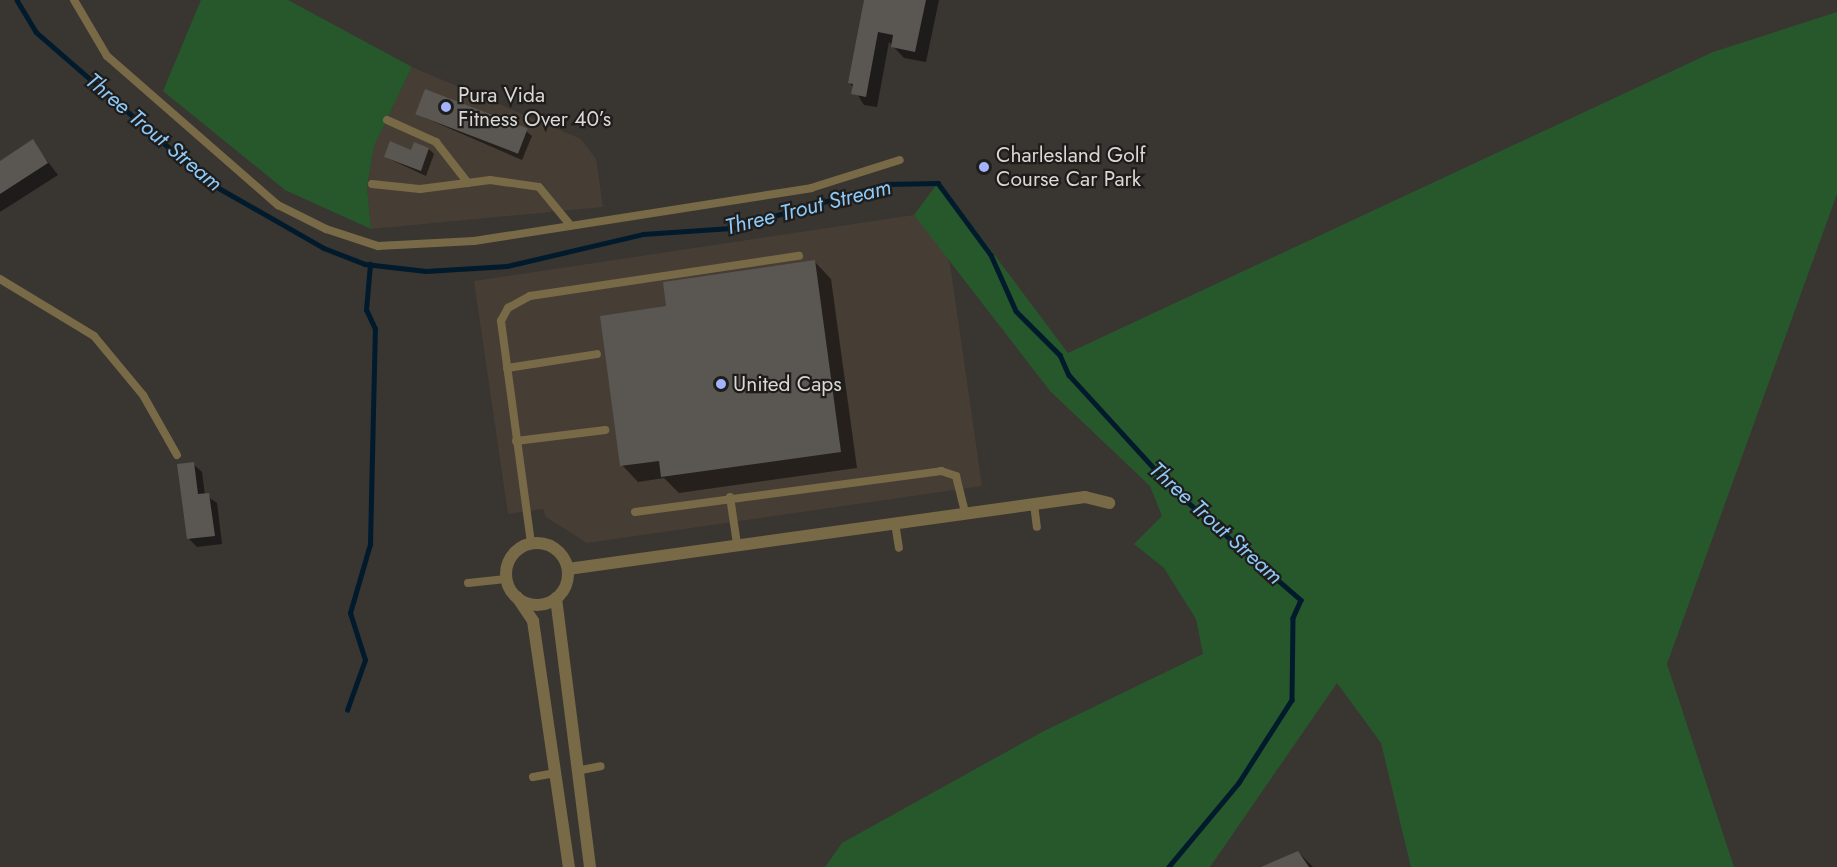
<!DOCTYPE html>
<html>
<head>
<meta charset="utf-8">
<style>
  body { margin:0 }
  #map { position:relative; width:1837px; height:867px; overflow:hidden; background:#393531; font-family:Jost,sans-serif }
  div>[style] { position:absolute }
  .built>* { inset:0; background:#463d35 }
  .green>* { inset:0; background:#27582c }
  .shadow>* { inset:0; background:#0007 }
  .stream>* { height:4.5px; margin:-2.25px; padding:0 2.25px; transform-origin:2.25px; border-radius:2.25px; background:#011b2d }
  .building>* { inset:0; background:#5a5651; transform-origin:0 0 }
  .lane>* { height:8px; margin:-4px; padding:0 4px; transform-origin:4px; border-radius:4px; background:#786a46 }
  .street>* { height:12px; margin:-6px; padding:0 6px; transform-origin:6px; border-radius:6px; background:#786a46 }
  .street>.ring { margin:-6px; padding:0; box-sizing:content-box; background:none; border:12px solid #786a46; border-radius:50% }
  .dots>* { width:16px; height:16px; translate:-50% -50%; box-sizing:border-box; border:3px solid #1e1d1b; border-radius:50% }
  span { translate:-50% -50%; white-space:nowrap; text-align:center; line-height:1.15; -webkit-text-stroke:4.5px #1e1d1b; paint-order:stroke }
  .poi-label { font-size:21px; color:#dad7d4 }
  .left { translate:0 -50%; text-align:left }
  .water-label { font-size:22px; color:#8dc9f9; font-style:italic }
</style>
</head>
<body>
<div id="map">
  <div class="built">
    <div style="clip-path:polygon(412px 67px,581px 139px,596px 159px,603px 207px,371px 229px,367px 187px,374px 146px)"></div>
    <div style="clip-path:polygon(914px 215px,941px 244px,950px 264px,982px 486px,587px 543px,546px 517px,543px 509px,508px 514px,474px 281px)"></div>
  </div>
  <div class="green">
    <div style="clip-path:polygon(201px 0,288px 0,412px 67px,374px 146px,367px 187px,371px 229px,285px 190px,163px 91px)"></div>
    <div style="clip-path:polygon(1837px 12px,1837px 194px,1667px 664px,1734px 867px,1411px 867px,1381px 743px,1337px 683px,1210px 867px,825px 867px,842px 843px,1044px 731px,1203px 654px,1196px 619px,1164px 568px,1134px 544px,1162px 516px,1150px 486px,1050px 391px,914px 215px,939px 181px,1068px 353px,1713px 52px)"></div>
  </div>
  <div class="shadow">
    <div style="clip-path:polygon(866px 0,939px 0,926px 62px,904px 58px,889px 42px,877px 107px,864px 105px,850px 83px)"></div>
    <div style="clip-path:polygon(416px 114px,526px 131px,532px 136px,522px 160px)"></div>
    <div style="clip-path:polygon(32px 141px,58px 175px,0 212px,0 162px)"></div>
    <div style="clip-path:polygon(429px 149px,434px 154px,426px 176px,385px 157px)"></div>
    <div style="clip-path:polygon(815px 262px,831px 279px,857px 468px,679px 493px,664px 478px,638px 482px,622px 465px,668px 308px)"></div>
    <div style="clip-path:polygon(193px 464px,202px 472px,205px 495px,217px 503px,222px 544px,197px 547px,189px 539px)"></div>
    <div style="clip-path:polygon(1298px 852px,1313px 867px,1267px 867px)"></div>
  </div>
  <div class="stream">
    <div style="left:17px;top:0;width:37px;rotate:59deg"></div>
    <div style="left:36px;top:32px;width:230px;rotate:41deg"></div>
    <div style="left:210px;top:183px;width:131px;rotate:29.7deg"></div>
    <div style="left:324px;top:248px;width:44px;rotate:21.3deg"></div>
    <div style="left:365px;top:264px;width:61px;rotate:6.5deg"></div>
    <div style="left:426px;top:271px;width:81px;rotate:-3.5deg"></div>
    <div style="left:507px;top:266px;width:140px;rotate:-13.2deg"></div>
    <div style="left:643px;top:234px;width:88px;rotate:-3.9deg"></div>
    <div style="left:731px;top:228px;width:162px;rotate:-15.8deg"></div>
    <div style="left:887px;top:184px;width:51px;rotate:-1.1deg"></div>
    <div style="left:938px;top:183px;width:89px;rotate:53.6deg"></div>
    <div style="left:991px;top:255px;width:61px;rotate:65.9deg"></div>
    <div style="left:1016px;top:311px;width:62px;rotate:45deg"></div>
    <div style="left:1060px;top:355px;width:22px;rotate:66deg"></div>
    <div style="left:1069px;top:375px;width:159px;rotate:47.6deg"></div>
    <div style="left:1176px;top:492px;width:165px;rotate:40.8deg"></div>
    <div style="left:1301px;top:600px;width:20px;rotate:114deg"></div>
    <div style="left:1293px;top:618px;width:82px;rotate:90.7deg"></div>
    <div style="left:1292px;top:700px;width:98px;rotate:122.6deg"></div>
    <div style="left:1239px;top:783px;width:109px;rotate:129.8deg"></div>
    <div style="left:347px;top:710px;width:53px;rotate:-70.2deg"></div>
    <div style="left:365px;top:660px;width:49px;rotate:-107.7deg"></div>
    <div style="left:350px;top:613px;width:72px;rotate:-73.8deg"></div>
    <div style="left:370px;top:544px;width:215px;rotate:-88.7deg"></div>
    <div style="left:375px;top:329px;width:21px;rotate:-115deg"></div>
    <div style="left:366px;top:310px;width:46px;rotate:-85deg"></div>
  </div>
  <div class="building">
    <div style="clip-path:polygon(864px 0,926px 0,915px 52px,891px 47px,893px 35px,878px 32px,866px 97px,851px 94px,853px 84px,848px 83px)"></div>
    <div style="left:425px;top:89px;width:110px;height:27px;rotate:21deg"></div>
    <div style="clip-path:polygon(33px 139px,48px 163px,0 194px,0 161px)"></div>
    <div style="clip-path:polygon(390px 141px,411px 150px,414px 142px,429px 148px,421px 171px,384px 157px)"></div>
    <div style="clip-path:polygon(815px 260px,841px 452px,661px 477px,659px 461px,620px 466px,600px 316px,666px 306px,663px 282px)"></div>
    <div style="clip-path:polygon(194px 462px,198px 494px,209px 493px,215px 536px,187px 539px,177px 464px)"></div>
    <div style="clip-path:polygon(1298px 851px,1309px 867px,1261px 867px)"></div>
  </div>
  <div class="lane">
    <div style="left:74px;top:0;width:65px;rotate:59.5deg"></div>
    <div style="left:107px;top:56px;width:227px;rotate:41.1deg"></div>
    <div style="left:278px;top:205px;width:54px;rotate:26.6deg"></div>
    <div style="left:326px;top:229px;width:55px;rotate:18.1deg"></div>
    <div style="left:378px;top:246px;width:96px;rotate:-3deg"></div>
    <div style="left:474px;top:241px;width:341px;rotate:-8.9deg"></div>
    <div style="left:811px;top:188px;width:93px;rotate:-17.5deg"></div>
    <div style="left:387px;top:120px;width:54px;rotate:24.2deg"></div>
    <div style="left:436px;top:142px;width:52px;rotate:52deg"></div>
    <div style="left:372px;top:184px;width:48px;rotate:5.9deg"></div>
    <div style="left:420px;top:189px;width:71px;rotate:-7.3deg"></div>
    <div style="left:490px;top:180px;width:49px;rotate:8.1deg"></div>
    <div style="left:539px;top:187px;width:50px;rotate:50.6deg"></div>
    <div style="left:0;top:279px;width:110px;rotate:31.2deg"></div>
    <div style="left:94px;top:336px;width:77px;rotate:50.3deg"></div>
    <div style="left:143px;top:395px;width:69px;rotate:60.5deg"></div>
    <div style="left:507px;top:368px;width:91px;rotate:-8.8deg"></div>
    <div style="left:516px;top:441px;width:90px;rotate:-7deg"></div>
    <div style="left:730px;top:497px;width:48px;rotate:81.5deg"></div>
    <div style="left:1034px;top:504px;width:23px;rotate:83deg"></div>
    <div style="left:635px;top:512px;width:309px;rotate:-7.6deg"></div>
    <div style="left:941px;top:471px;width:16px;rotate:18deg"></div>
    <div style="left:956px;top:476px;width:38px;rotate:76deg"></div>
    <div style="left:895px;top:523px;width:25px;rotate:81deg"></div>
    <div style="left:531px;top:543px;width:224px;rotate:-97.7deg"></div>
    <div style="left:501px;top:321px;width:15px;rotate:-62deg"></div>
    <div style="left:508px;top:308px;width:25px;rotate:-29deg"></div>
    <div style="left:530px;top:296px;width:272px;rotate:-8.5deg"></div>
    <div style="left:468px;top:583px;width:38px;rotate:-6deg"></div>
    <div style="left:576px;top:771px;width:25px;rotate:-11deg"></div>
    <div style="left:533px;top:777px;width:23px;rotate:-10deg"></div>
  </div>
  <div class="street">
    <div class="ring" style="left:506px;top:543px;width:50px;height:50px"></div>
    <div style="left:568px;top:569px;width:522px;rotate:-7.93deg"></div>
    <div style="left:1085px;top:497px;width:25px;rotate:14deg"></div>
    <div style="left:517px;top:597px;width:29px;rotate:56deg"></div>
    <div style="left:533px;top:621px;width:249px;rotate:81.7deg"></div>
    <div style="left:556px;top:598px;width:271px;rotate:82.8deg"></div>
  </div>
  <div class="dots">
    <div style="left:446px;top:107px;background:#a4b2fc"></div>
    <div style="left:984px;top:167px;background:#a4b2fc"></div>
    <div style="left:721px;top:384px;background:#a4b2fc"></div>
  </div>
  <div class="poi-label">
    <span class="left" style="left:458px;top:107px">Pura Vida<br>Fitness Over 40’s</span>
    <span class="left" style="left:996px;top:167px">Charlesland Golf<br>Course Car Park</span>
    <span class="left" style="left:733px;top:384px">United Caps</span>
  </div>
  <div class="water-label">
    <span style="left:154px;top:132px;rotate:40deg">Three Trout Stream</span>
    <span style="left:808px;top:207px;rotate:-14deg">Three Trout Stream</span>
    <span style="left:1216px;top:523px;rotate:42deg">Three Trout Stream</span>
  </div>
</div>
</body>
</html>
